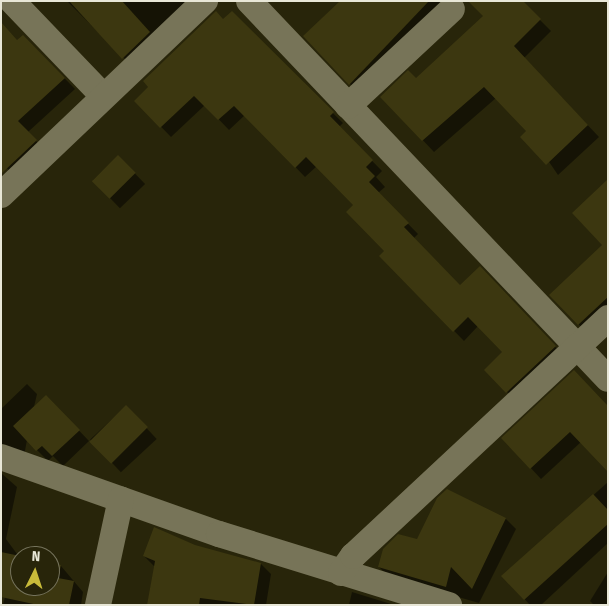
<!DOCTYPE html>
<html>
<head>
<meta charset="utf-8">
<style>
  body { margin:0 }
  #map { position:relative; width:609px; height:606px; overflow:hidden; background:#28250a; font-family:"Fira Sans Condensed",sans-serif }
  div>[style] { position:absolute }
  .shadow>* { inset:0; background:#0007; transform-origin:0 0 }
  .building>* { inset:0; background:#3c3710; transform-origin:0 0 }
  .minor>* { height:26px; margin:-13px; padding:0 13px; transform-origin:13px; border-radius:13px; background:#777458 }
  span { translate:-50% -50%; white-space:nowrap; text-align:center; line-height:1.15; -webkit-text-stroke:4px #28250a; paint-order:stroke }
  .frame { position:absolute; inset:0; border:2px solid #e8e7d7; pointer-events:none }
  .north { position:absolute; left:10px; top:546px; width:50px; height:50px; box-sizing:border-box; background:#28250a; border:1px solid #75735c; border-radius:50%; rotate:4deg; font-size:14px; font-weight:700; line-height:20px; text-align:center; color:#e8e7d7 }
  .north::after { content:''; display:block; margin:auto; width:18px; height:22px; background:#c9bb3a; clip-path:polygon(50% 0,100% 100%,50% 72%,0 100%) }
</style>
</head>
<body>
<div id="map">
  <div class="shadow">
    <div style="clip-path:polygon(67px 1px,204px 1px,134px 68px)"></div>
    <div style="clip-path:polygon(342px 1px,452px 1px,361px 95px,350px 84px)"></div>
    <div style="clip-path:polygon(521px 1px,551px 31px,524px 58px,599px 137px,558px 175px,528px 131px,496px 98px,434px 152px,382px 97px,416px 80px)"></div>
    <div style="clip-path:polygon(231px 13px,343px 123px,339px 127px,382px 171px,376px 177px,385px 187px,378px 193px,418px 234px,414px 238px,460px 286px,490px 278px,565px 357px,517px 402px,485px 370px,504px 352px,478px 326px,464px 341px,381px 256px,386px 251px,355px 205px,317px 166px,305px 177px,245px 115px,229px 130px,205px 105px,171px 137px,136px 101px)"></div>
    <div style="clip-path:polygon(18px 41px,34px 47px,75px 89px,28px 132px,46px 152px,17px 179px,5px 166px)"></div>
    <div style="left:118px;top:156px;width:39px;height:35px;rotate:46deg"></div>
    <div style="clip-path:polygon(608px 181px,608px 315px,588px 334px,550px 295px,604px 245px)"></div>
    <div style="clip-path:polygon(27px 384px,37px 394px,34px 407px,46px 396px,89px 441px,63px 466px,53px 456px,48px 461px,27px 440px,24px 456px,1px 448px,1px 409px)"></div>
    <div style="left:126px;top:406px;width:45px;height:49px;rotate:47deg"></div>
    <div style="clip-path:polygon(608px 408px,581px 442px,541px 479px,503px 438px)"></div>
    <div style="clip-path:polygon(1px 473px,17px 487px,6px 539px,20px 558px,20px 586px,50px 586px,50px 564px,61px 566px,83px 592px,81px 605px,3px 605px,8px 585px,1px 583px)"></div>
    <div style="clip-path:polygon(608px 482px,608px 543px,541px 605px,530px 605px,503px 576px)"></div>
    <div style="clip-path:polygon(506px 519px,516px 529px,479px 603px,389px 577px,379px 567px,418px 540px)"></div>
    <div style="clip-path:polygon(194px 546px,261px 564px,271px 574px,266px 605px,148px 605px,155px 567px,144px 556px)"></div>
    <div style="clip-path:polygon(608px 572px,608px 605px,594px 605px,590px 601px)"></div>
    <div style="clip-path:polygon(352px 592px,391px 604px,391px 605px,349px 605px)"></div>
  </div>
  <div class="building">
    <div style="clip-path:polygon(69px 1px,122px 1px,150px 32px,122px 59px)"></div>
    <div style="clip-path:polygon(340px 1px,429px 1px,349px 85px,303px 36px)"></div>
    <div style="clip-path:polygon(468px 1px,523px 1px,541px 19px,514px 46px,588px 125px,546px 165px,520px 137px,526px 131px,484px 87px,422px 141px,380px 97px,408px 70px,416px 78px,483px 16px)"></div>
    <div style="clip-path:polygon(216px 11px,223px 19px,232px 11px,334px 112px,330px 116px,373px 160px,366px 167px,375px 176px,369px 182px,409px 223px,404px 227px,460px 285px,480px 266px,556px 346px,506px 393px,484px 370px,502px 352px,468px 317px,453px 332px,379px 256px,384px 251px,346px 212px,353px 205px,306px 157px,295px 168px,234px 106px,218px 120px,194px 96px,160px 128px,134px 101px,148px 87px,143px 81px)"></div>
    <div style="clip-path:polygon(1px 22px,17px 40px,23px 35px,65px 78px,18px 121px,37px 140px,1px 174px)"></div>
    <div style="left:118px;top:155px;width:25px;height:37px;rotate:45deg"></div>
    <div style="clip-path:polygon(608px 179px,608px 297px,578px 325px,549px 295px,602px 245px,572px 213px)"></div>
    <div style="clip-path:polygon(574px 370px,608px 406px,608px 472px,570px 432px,530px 469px,501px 438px)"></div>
    <div style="clip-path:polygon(46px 395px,80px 430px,52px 456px,42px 446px,36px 451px,13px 426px)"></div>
    <div style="left:126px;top:405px;width:31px;height:52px;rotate:45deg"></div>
    <div style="clip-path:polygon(447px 489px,506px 518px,472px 589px,451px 567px,446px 587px,378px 567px,383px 549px,398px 534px,417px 539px,437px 498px)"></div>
    <div style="clip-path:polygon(593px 494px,608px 510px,608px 524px,524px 600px,501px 576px)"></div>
    <div style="clip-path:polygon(154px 527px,195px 545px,261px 563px,254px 605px,200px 598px,199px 605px,147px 605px,155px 561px,143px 556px)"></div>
    <div style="clip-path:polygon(1px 552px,20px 556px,20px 586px,50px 586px,50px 563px,61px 565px,58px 578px,74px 581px,69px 605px,38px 605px,1px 597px)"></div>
  </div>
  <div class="minor">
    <div style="left:12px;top:1px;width:132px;rotate:46.2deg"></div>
    <div style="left:249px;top:1px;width:521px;rotate:46.48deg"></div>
    <div style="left:348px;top:106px;width:142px;rotate:-43deg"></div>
    <div style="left:1px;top:195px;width:282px;rotate:-43.6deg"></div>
    <div style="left:1px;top:457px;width:231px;rotate:19.5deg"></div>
    <div style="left:219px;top:534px;width:241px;rotate:17.2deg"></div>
    <div style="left:341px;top:573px;width:21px;rotate:-55deg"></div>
    <div style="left:353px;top:556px;width:349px;rotate:-43deg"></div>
    <div style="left:98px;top:605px;width:108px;rotate:-77.8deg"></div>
  </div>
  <div class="frame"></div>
  <div class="north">N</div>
</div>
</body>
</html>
